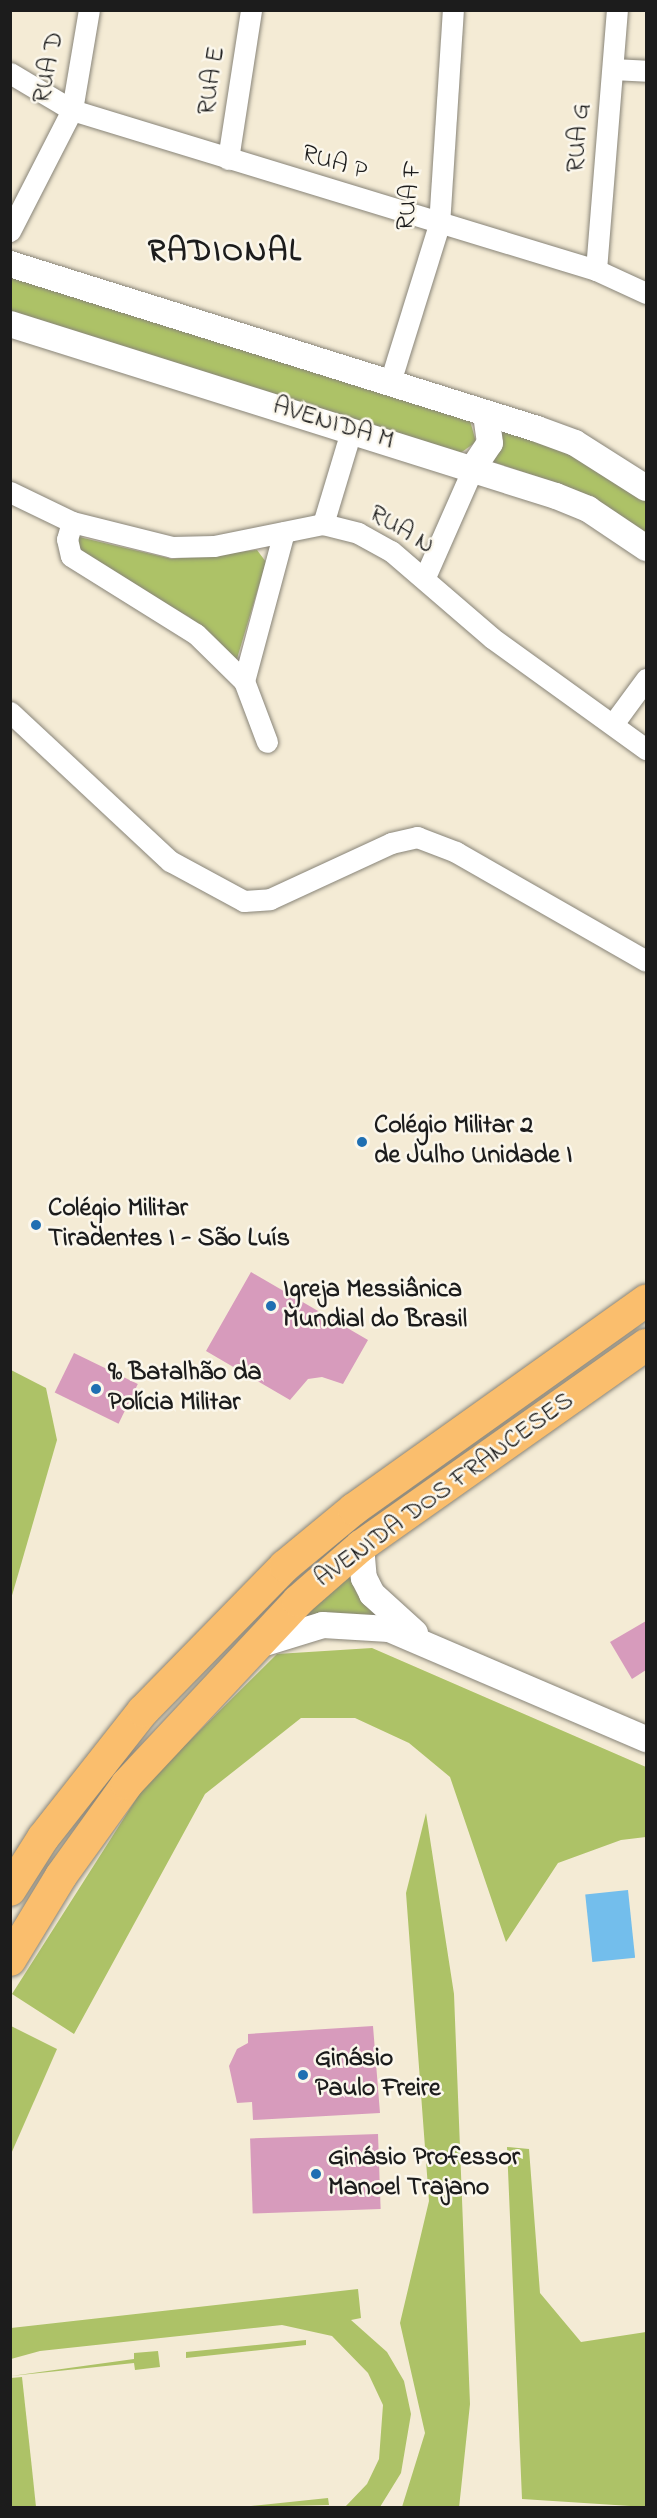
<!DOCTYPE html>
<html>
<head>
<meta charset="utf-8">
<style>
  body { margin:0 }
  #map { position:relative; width:657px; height:2518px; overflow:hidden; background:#f4ebd5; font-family:"Indie Flower",sans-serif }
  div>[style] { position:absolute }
  .green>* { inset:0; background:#adc267 }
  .water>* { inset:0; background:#73beec; transform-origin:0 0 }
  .building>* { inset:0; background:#d79bbc; transform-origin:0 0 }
  .roads { filter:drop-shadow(0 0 2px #888478) drop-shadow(0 0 2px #888478) }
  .minor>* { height:21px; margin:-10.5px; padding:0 10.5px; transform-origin:10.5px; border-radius:10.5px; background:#fff }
  .tertiary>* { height:26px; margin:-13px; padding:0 13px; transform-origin:13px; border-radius:13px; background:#fff }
  .primary>* { height:32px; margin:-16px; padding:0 16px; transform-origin:16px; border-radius:16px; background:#fabe6d }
  .dots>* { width:16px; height:16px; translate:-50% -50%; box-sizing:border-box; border:3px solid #fbf7ec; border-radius:50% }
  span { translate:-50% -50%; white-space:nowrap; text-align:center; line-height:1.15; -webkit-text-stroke:5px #fbf7ec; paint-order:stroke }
  .street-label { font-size:26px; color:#1c1c1c }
  .poi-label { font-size:26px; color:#1c1c1c; font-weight:700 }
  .left { translate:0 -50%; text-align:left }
  .district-label { font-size:32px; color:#1c1c1c; font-weight:700; letter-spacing:1.5px }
  .frame { position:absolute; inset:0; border:12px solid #1c1c1c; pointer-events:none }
</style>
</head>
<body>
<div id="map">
  <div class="green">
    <div style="clip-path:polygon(10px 276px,469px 417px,476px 442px,459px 454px,11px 313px)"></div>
    <div style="clip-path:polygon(497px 426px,572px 450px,646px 496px,646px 537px,566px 486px,490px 461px)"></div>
    <div style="clip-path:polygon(75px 536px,172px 559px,257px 550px,266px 562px,236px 662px,189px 617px,77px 554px)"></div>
    <div style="clip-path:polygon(11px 1370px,46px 1388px,57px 1440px,11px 1599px)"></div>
    <div style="clip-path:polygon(351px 1575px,385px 1620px,303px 1622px,302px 1617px)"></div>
    <div style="clip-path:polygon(372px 1648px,646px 1767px,646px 1837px,621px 1840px,558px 1863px,506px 1942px,450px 1777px,409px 1743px,355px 1718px,301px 1718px,205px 1794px,74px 2034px,12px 1994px,145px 1785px,277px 1654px)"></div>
    <div style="clip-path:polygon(426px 1813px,454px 1994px,470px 2404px,459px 2508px,402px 2507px,425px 2433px,400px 2323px,429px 2201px,406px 1893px)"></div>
    <div style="clip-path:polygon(11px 2026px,57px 2049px,11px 2154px)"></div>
    <div style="clip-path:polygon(507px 2147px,529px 2149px,540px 2293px,581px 2342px,646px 2332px,646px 2507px,522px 2499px)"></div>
    <div style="clip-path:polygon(358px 2289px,361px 2318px,351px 2320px,387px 2352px,404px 2381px,411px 2414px,401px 2473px,380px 2507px,345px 2507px,367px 2484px,379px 2459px,383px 2405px,368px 2373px,332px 2336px,282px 2325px,40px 2351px,11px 2359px,11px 2328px)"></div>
    <div style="clip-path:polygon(306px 2340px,306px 2345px,186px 2358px,186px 2352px)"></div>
    <div style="clip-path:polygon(158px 2351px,160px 2367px,135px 2370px,134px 2363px,11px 2376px,134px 2359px,134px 2353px)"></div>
    <div style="clip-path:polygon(22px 2377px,32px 2469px,36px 2507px,11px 2507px,11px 2378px)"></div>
    <div style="clip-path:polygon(328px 2498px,329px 2505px,241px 2507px)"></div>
  </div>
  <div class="water">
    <div style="left:628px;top:1890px;width:68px;height:43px;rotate:84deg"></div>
  </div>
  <div class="building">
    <div style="clip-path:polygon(251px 1272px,368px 1340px,343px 1384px,322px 1377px,308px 1379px,290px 1400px,206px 1351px)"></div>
    <div style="left:74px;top:1353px;width:71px;height:44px;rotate:26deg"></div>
    <div style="clip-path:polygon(646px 1621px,646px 1670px,632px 1679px,610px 1642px)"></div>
    <div style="clip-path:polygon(373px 2026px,380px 2113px,253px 2120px,252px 2102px,237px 2103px,229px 2066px,237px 2049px,248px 2043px,248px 2034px)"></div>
    <div style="left:378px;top:2134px;width:75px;height:128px;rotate:88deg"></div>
  </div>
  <div class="roads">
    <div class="minor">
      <div style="left:613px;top:69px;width:33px;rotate:3deg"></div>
      <div style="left:10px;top:73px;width:72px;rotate:30.8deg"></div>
      <div style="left:72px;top:110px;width:548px;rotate:16.98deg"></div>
      <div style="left:596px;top:270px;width:55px;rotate:24.7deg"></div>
      <div style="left:228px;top:159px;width:151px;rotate:-81.2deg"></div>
      <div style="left:10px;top:231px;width:136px;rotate:-62.9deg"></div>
      <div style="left:72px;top:110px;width:101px;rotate:-80.4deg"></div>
      <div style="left:596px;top:270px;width:261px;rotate:-85.4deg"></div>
      <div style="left:390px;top:382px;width:164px;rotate:-72.7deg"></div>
      <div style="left:439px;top:225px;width:215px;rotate:-86.3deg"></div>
      <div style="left:10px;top:492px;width:69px;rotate:25.8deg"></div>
      <div style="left:72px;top:522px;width:103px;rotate:14deg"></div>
      <div style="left:172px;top:547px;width:42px;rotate:-1.4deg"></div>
      <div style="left:214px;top:546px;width:111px;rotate:-11.4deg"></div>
      <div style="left:323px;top:524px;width:36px;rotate:14deg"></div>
      <div style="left:358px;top:533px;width:38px;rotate:29deg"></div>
      <div style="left:391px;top:551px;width:133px;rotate:40.7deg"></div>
      <div style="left:492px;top:638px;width:190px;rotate:35.8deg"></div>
      <div style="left:72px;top:522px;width:18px;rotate:106deg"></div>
      <div style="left:67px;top:539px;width:17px;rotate:77deg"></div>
      <div style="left:71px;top:556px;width:147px;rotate:32deg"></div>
      <div style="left:196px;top:634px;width:67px;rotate:44.4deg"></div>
      <div style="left:244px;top:681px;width:65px;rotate:69.3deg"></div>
      <div style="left:323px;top:524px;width:97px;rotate:-73.2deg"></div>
      <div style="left:425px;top:577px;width:119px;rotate:-66.2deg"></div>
      <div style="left:244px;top:681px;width:154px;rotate:-75deg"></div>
      <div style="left:10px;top:712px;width:219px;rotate:43deg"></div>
      <div style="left:170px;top:861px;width:84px;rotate:28.4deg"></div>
      <div style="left:244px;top:901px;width:26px;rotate:-4deg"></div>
      <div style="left:270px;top:899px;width:133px;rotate:-24.8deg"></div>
      <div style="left:391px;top:843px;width:27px;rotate:-13deg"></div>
      <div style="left:417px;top:837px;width:42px;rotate:21deg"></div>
      <div style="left:456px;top:852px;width:219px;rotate:29.8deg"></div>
      <div style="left:613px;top:724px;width:56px;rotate:-53.7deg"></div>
    </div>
    <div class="tertiary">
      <div style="left:10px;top:264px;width:552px;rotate:17.38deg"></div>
      <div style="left:537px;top:429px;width:40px;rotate:20.2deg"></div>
      <div style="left:575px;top:443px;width:84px;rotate:32.4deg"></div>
      <div style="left:10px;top:324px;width:572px;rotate:17.49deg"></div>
      <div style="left:556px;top:496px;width:35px;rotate:22deg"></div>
      <div style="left:588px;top:509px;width:70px;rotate:33.9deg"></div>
      <div style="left:473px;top:468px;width:30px;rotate:-56deg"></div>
      <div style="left:490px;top:443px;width:30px;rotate:-98deg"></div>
      <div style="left:361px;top:1546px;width:32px;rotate:85deg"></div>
      <div style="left:364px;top:1578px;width:18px;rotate:63deg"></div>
      <div style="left:372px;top:1594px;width:58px;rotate:42.2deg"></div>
      <div style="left:258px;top:1645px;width:68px;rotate:-17.1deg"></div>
      <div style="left:323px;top:1625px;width:66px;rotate:3.5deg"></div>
      <div style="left:389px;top:1629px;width:280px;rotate:23.2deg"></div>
    </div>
    <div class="primary">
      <div style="left:10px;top:1890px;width:62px;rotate:-57.6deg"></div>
      <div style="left:43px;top:1838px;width:162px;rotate:-51.8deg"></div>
      <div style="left:143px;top:1711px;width:203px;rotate:-45.6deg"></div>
      <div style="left:285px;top:1566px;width:89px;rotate:-39.6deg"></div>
      <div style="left:354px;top:1509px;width:359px;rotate:-35.5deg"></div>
      <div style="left:10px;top:1960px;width:98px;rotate:-58.7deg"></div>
      <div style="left:61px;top:1876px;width:113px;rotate:-54.3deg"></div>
      <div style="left:127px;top:1784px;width:250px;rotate:-46.9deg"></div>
      <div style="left:298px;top:1601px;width:84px;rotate:-41.1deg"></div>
      <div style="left:361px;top:1546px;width:349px;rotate:-35.2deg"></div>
    </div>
  </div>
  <div class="dots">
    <div style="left:362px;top:1142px;background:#1f6fb2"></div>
    <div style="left:36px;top:1225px;background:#1f6fb2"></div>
    <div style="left:271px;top:1306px;background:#1f6fb2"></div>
    <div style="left:96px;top:1389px;background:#1f6fb2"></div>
    <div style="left:303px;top:2075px;background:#1f6fb2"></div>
    <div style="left:316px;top:2174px;background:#1f6fb2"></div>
  </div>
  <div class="street-label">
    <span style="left:50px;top:68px;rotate:-78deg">RUA D</span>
    <span style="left:213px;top:81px;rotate:-81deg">RUA E</span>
    <span style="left:580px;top:138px;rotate:-85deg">RUA G</span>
    <span style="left:334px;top:164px;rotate:17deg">RUA P</span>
    <span style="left:411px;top:196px;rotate:-83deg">RUA F</span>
    <span style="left:333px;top:425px;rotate:17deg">AVENIDA M</span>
    <span style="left:401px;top:531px;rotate:31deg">RUA N</span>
    <span style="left:445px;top:1491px;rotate:-36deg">AVENIDA DOS FRANCESES</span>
  </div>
  <div class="poi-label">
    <span class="left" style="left:374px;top:1142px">Colégio Militar 2<br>de Julho Unidade I</span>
    <span class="left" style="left:48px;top:1225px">Colégio Militar<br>Tiradentes I - São Luís</span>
    <span class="left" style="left:283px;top:1306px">Igreja Messiânica<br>Mundial do Brasil</span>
    <span class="left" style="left:108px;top:1389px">9º Batalhão da<br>Polícia Militar</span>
    <span class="left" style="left:315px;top:2075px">Ginásio<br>Paulo Freire</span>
    <span class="left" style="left:328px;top:2174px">Ginásio Professor<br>Manoel Trajano</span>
  </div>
  <div class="district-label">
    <span style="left:225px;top:253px">RADIONAL</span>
  </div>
  <div class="frame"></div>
</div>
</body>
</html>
